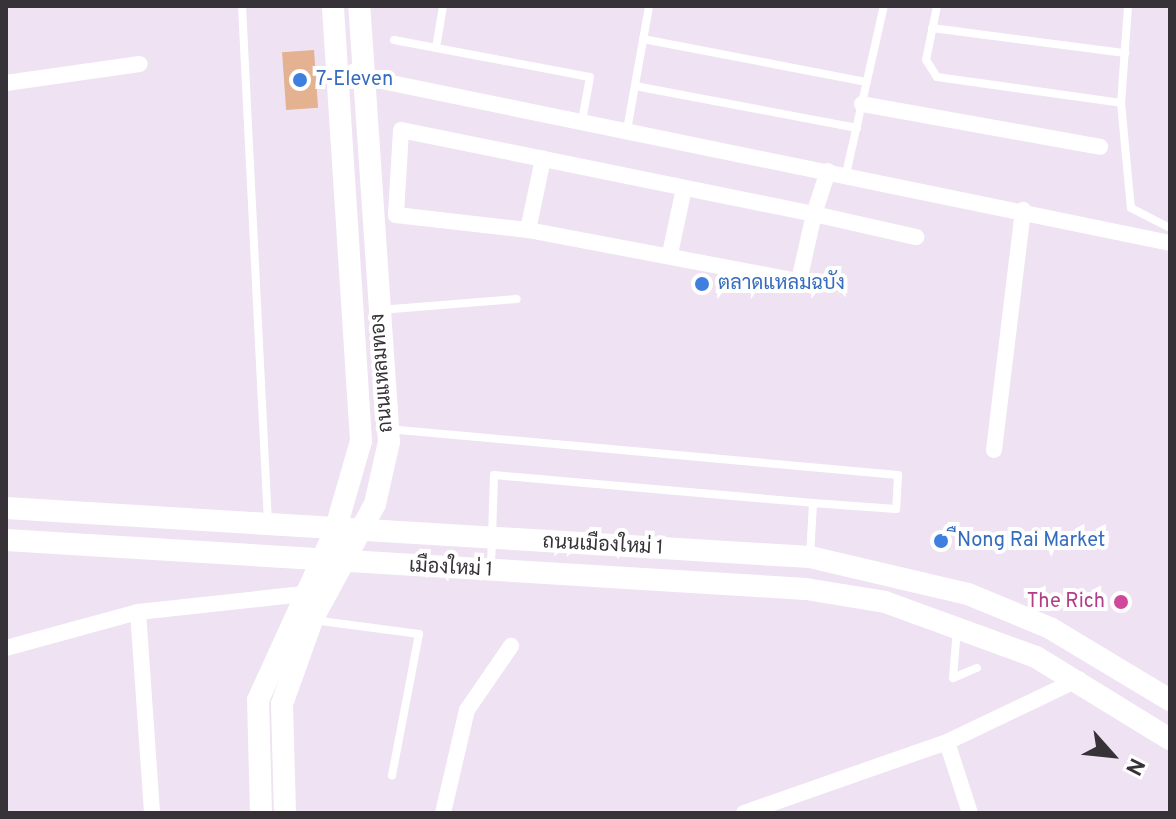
<!DOCTYPE html>
<html>
<head>
<meta charset="utf-8">
<style>
  body { margin:0 }
  #map { position:relative; width:1176px; height:819px; overflow:hidden; background:#efe2f2; font-family:Overpass,Sarabun,sans-serif }
  div>[style] { position:absolute }
  .building>* { inset:0; background:#e4b191; transform-origin:0 0 }
  .lane>* { height:8px; margin:-4px; padding:0 4px; transform-origin:4px; border-radius:4px; background:#fff }
  .street>* { height:16px; margin:-8px; padding:0 8px; transform-origin:8px; border-radius:8px; background:#fff }
  .secondary>* { height:22px; margin:-11px; padding:0 11px; transform-origin:11px; border-radius:11px; background:#fff }
  .dots>* { width:22px; height:22px; translate:-50% -50%; box-sizing:border-box; border:4px solid #fff; border-radius:50% }
  span { translate:-50% -50%; white-space:nowrap; text-align:center; line-height:1.15; -webkit-text-stroke:8px #fff; paint-order:stroke }
  .shop-label { font-size:20px; color:#366cbe }
  .left { translate:0 -50%; text-align:left }
  .street-label { font-size:20px; color:#373238 }
  .hotel-label { font-size:20px; color:#b23c85 }
  .right { translate:-100% -50%; text-align:right }
  .frame { position:absolute; inset:0; border:8px solid #373238; pointer-events:none }
  .north { position:absolute; left:1072px; top:715px; width:80px; height:80px; -webkit-text-stroke:6px #fff; paint-order:stroke; rotate:117deg; font-size:22px; font-weight:700; line-height:32px; text-align:center; color:#373238 }
  .north::after { content:''; display:block; margin:auto; width:28px; height:36px; background:#373238; clip-path:polygon(50% 0,100% 100%,50% 72%,0 100%) }
</style>
</head>
<body>
<div id="map">
  <div class="building">
    <div style="left:314px;top:50px;width:58px;height:32px;rotate:86deg"></div>
  </div>
  <div class="lane">
    <div style="left:242px;top:6px;width:517px;rotate:87.12deg"></div>
    <div style="left:937px;top:6px;width:55px;rotate:101.5deg"></div>
    <div style="left:926px;top:60px;width:20px;rotate:57deg"></div>
    <div style="left:937px;top:77px;width:186px;rotate:8deg"></div>
    <div style="left:1128px;top:6px;width:97px;rotate:94.1deg"></div>
    <div style="left:1121px;top:103px;width:105px;rotate:84.6deg"></div>
    <div style="left:1131px;top:208px;width:44px;rotate:27.1deg"></div>
    <div style="left:932px;top:28px;width:195px;rotate:7.4deg"></div>
    <div style="left:643px;top:39px;width:228px;rotate:10.9deg"></div>
    <div style="left:394px;top:40px;width:199px;rotate:10.7deg"></div>
    <div style="left:590px;top:77px;width:45px;rotate:100.3deg"></div>
    <div style="left:436px;top:48px;width:43px;rotate:-80.5deg"></div>
    <div style="left:635px;top:86px;width:226px;rotate:10.7deg"></div>
    <div style="left:627px;top:130px;width:126px;rotate:-79.9deg"></div>
    <div style="left:846px;top:174px;width:172px;rotate:-77.3deg"></div>
    <div style="left:380px;top:310px;width:137px;rotate:-4.6deg"></div>
    <div style="left:388px;top:429px;width:512px;rotate:5.15deg"></div>
    <div style="left:898px;top:475px;width:34px;rotate:93deg"></div>
    <div style="left:896px;top:509px;width:83px;rotate:-175.9deg"></div>
    <div style="left:813px;top:503px;width:53px;rotate:93.2deg"></div>
    <div style="left:491px;top:566px;width:91px;rotate:-88.1deg"></div>
    <div style="left:494px;top:475px;width:320px;rotate:5deg"></div>
    <div style="left:313px;top:620px;width:107px;rotate:7.5deg"></div>
    <div style="left:419px;top:634px;width:144px;rotate:100.8deg"></div>
    <div style="left:957px;top:629px;width:49px;rotate:94.7deg"></div>
    <div style="left:953px;top:678px;width:26px;rotate:-23deg"></div>
  </div>
  <div class="street">
    <div style="left:336px;top:79px;width:26px;rotate:-4deg"></div>
    <div style="left:362px;top:77px;width:825px;rotate:11.61deg"></div>
    <div style="left:6px;top:83px;width:135px;rotate:-8.1deg"></div>
    <div style="left:862px;top:104px;width:242px;rotate:10.2deg"></div>
    <div style="left:828px;top:171px;width:45px;rotate:108deg"></div>
    <div style="left:814px;top:214px;width:421px;rotate:-168.5deg"></div>
    <div style="left:401px;top:130px;width:85px;rotate:93.4deg"></div>
    <div style="left:396px;top:215px;width:133px;rotate:6.5deg"></div>
    <div style="left:528px;top:230px;width:276px;rotate:10.7deg"></div>
    <div style="left:799px;top:281px;width:69px;rotate:-77.4deg"></div>
    <div style="left:814px;top:214px;width:105px;rotate:12.7deg"></div>
    <div style="left:528px;top:230px;width:73px;rotate:-78.1deg"></div>
    <div style="left:670px;top:254px;width:67px;rotate:-78deg"></div>
    <div style="left:994px;top:450px;width:242px;rotate:-83.1deg"></div>
    <div style="left:138px;top:612px;width:201px;rotate:86deg"></div>
    <div style="left:6px;top:648px;width:137px;rotate:-15.3deg"></div>
    <div style="left:138px;top:612px;width:166px;rotate:-6.2deg"></div>
    <div style="left:947px;top:742px;width:75px;rotate:72.1deg"></div>
    <div style="left:443px;top:813px;width:106px;rotate:-76.9deg"></div>
    <div style="left:467px;top:710px;width:78px;rotate:-55.5deg"></div>
    <div style="left:744px;top:813px;width:215px;rotate:-19.3deg"></div>
    <div style="left:947px;top:742px;width:146px;rotate:-25.5deg"></div>
  </div>
  <div class="secondary">
    <div style="left:6px;top:508px;width:805px;rotate:3.49deg"></div>
    <div style="left:810px;top:557px;width:162px;rotate:13.2deg"></div>
    <div style="left:968px;top:594px;width:89px;rotate:22.5deg"></div>
    <div style="left:1050px;top:628px;width:140px;rotate:31deg"></div>
    <div style="left:6px;top:540px;width:801px;rotate:3.5deg"></div>
    <div style="left:806px;top:589px;width:80px;rotate:9.3deg"></div>
    <div style="left:885px;top:602px;width:161px;rotate:20deg"></div>
    <div style="left:1036px;top:657px;width:157px;rotate:31.5deg"></div>
    <div style="left:261px;top:813px;width:113px;rotate:-91.5deg"></div>
    <div style="left:258px;top:700px;width:186px;rotate:-65.5deg"></div>
    <div style="left:335px;top:531px;width:94px;rotate:-73.9deg"></div>
    <div style="left:361px;top:441px;width:436px;rotate:-93.7deg"></div>
    <div style="left:285px;top:813px;width:109px;rotate:-91.6deg"></div>
    <div style="left:282px;top:704px;width:89px;rotate:-70.3deg"></div>
    <div style="left:312px;top:620px;width:132px;rotate:-61.5deg"></div>
    <div style="left:375px;top:504px;width:64px;rotate:-77.3deg"></div>
    <div style="left:389px;top:442px;width:437px;rotate:-93.9deg"></div>
  </div>
  <div class="dots">
    <div style="left:300px;top:80px;background:#3f7fe0"></div>
    <div style="left:702px;top:284px;background:#3f7fe0"></div>
    <div style="left:941px;top:541px;background:#3f7fe0"></div>
    <div style="left:1121px;top:602px;background:#d1479c"></div>
  </div>
  <div class="shop-label">
    <span class="left" style="left:316px;top:80px">7-Eleven</span>
    <span class="left" style="left:718px;top:284px">ตลาดแหลมฉบัง</span>
    <span class="left" style="left:957px;top:541px">ืNong Rai Market</span>
  </div>
  <div class="street-label">
    <span style="left:383px;top:373px;rotate:-94deg">ถนนแหลมทอง</span>
    <span style="left:603px;top:546px;rotate:3deg">ถนนเมืองใหม่ 1</span>
    <span style="left:451px;top:569px;rotate:3deg">เมืองใหม่ 1</span>
  </div>
  <div class="hotel-label">
    <span class="right" style="left:1105px;top:602px">The Rich</span>
  </div>
  <div class="frame"></div>
  <div class="north">N</div>
</div>
</body>
</html>
